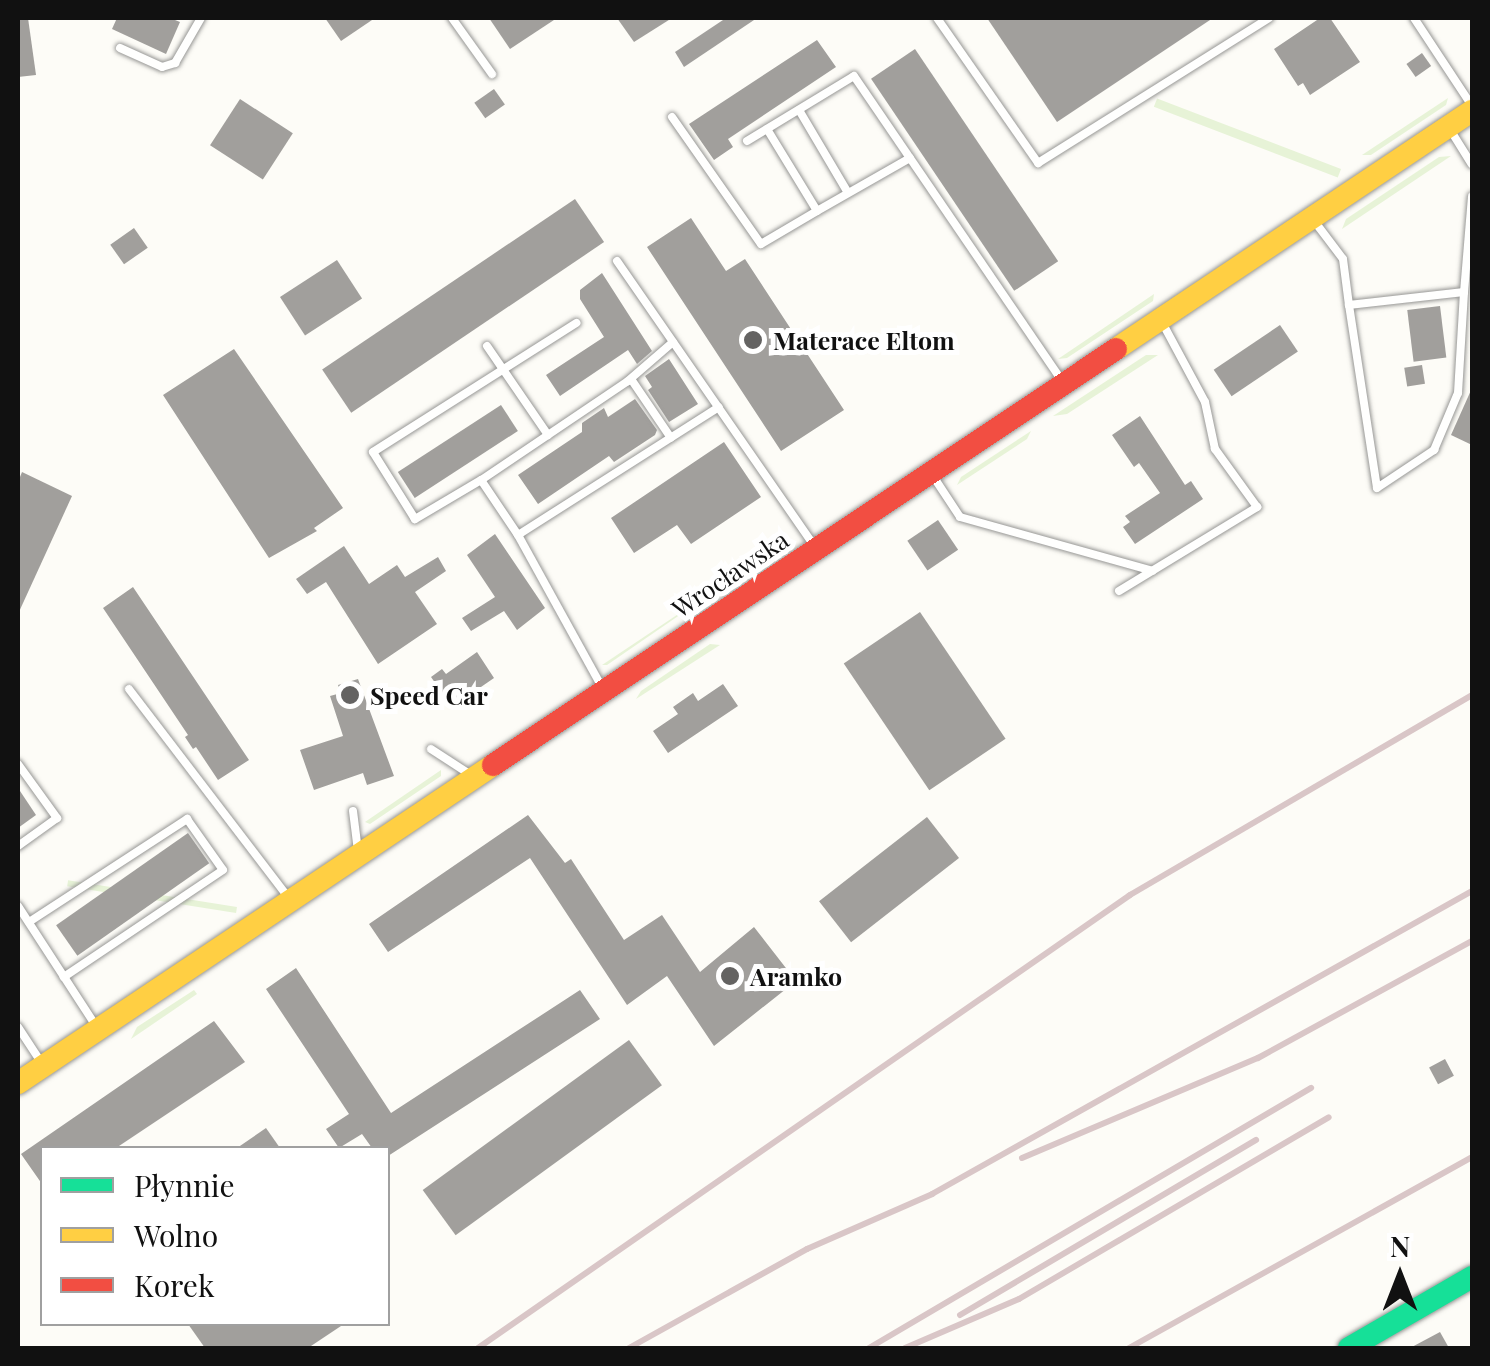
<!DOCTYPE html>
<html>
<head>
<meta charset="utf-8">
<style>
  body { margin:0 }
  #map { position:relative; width:1490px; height:1366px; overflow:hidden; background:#fdfcf7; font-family:"Playfair Display",serif }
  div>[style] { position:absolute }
  .green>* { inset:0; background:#e7f3d7; transform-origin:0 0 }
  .building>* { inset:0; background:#a19f9c; transform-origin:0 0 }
  .roads { filter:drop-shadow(0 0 2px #979795) drop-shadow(0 0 2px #979795) }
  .lane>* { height:8px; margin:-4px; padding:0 4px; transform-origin:4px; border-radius:4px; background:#fffffe }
  .fast>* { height:22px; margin:-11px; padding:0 11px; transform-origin:11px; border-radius:11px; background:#16e098 }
  .slow>* { height:22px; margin:-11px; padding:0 11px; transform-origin:11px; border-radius:11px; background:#ffcf43 }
  .jam>* { height:22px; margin:-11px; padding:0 11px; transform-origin:11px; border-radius:11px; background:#f24e42 }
  .rail>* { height:6px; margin:-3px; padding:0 3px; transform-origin:3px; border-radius:3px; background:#d9c6c7 }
  .dots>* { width:28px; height:28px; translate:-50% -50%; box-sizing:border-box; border:5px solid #fff; border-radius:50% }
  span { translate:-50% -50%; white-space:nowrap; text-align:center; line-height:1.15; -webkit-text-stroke:10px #fff; paint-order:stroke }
  .poi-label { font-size:25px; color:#111; font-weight:700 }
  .left { translate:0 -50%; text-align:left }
  .street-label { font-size:25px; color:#111 }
  .frame { position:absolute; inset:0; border:20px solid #111; pointer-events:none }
  .legend { position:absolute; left:40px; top:1146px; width:350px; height:180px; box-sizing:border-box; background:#fff; border:2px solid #a0a0a0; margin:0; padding:12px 18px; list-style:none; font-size:30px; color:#111 }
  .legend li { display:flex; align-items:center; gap:20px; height:50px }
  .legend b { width:50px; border:2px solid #a0a0a0 }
  .north { position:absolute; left:1350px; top:1226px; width:100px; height:100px; -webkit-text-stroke:8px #fff; paint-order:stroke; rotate:0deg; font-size:28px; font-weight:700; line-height:40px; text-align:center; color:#111 }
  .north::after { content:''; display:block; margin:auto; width:35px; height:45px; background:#111; clip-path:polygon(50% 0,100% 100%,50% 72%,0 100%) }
</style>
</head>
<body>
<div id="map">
  <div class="green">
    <div style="clip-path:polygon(1448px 98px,1446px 105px,1371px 155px,1362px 155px)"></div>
    <div style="clip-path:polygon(1451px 156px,1342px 229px,1346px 219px,1439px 157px)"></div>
    <div style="left:1341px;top:169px;width:9px;height:197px;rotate:111deg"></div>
    <div style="clip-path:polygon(1154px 294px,1153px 301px,1067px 358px,1058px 359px)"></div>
    <div style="clip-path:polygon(1146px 355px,1158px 355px,1067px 414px,1053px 416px)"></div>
    <div style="clip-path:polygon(1031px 431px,1027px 439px,957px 485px,961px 477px)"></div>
    <div style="clip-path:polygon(786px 542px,607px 665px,602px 665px)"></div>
    <div style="clip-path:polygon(710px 644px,720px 645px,636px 699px,641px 691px)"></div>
    <div style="clip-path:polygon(441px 770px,441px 776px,370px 824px,365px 822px)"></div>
    <div style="left:237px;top:907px;width:6px;height:171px;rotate:99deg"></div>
    <div style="clip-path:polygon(194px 990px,197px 994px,131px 1039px,137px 1027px)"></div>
  </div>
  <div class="building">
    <div style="clip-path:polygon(18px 18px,28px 18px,36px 75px,18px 77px)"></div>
    <div style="clip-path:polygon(117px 18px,170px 18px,180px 22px,166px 54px,112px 29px)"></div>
    <div style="clip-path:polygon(325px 18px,375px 18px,341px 41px)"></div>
    <div style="clip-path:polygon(489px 18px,557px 18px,510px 49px)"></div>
    <div style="clip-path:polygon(617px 18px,672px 18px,634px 42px)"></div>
    <div style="clip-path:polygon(726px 18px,757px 18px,684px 67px,675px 52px)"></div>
    <div style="clip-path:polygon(987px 18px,1213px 18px,1057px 122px)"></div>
    <div style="clip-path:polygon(1320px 18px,1330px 18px,1360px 62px,1310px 95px,1303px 83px,1298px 86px,1274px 49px)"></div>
    <div style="clip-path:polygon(817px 40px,836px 67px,728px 139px,733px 147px,714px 160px,689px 124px)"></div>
    <div style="left:915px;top:49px;width:256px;height:53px;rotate:56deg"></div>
    <div style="left:1422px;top:53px;width:16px;height:19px;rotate:55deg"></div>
    <div style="left:494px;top:89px;width:19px;height:24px;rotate:55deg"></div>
    <div style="left:240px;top:99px;width:63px;height:55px;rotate:33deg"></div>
    <div style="left:575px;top:199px;width:52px;height:305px;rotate:56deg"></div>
    <div style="clip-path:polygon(691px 218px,726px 271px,745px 259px,844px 410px,781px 451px,647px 247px)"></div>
    <div style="left:134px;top:228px;width:24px;height:29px;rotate:55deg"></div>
    <div style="left:337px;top:260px;width:46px;height:68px;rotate:57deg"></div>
    <div style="clip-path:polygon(602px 273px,652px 351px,637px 364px,628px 350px,560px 396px,546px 375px,604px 337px,580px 299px,580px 290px)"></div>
    <div style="left:1440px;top:306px;width:52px;height:33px;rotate:83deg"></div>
    <div style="left:1280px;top:325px;width:32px;height:80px;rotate:56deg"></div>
    <div style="clip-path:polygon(234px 349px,343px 508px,314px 528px,317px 531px,269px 558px,163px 395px)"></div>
    <div style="clip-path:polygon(669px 359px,698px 404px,669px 422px,648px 390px,652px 387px,645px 376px)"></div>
    <div style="left:1422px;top:365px;width:19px;height:18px;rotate:81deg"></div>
    <div style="clip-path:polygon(1472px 388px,1472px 445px,1451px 435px)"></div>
    <div style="clip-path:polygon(635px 399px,657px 430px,655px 435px,614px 462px,609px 456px,538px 504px,518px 475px,582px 432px,582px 423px,604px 408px,608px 417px)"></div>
    <div style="left:501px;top:405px;width:31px;height:123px;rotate:57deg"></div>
    <div style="clip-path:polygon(1140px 416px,1185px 485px,1191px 481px,1203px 499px,1135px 544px,1123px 527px,1130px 522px,1125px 516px,1160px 493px,1139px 463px,1134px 467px,1112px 435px)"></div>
    <div style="clip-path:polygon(724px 442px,761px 497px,691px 544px,677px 525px,634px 553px,611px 518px)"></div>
    <div style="clip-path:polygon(22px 472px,72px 496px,18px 614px,18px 482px)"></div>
    <div style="left:938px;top:520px;width:36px;height:37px;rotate:56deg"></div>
    <div style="clip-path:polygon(495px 534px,545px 608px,517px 630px,504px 611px,471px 631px,462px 618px,495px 597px,467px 555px)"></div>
    <div style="clip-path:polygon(344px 546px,369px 584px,397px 565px,405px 577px,438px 557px,446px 571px,415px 592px,437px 624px,378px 664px,326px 582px,307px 594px,296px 579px)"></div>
    <div style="clip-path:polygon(133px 587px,249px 760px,218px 780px,196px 747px,193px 749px,185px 737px,188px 735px,103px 608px)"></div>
    <div style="left:920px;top:612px;width:153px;height:92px;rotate:56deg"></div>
    <div style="clip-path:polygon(477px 652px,494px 678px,452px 707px,431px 677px,442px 669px,446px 674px)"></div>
    <div style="clip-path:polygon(358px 679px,394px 776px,367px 785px,363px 773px,314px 790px,300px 750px,343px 736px,330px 696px,341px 693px,338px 685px)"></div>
    <div style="clip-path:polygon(723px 684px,738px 706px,668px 753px,653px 731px,678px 714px,673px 707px,693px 693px,698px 701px)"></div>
    <div style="clip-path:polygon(18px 788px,36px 815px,18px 828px)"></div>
    <div style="clip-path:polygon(528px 815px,565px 863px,571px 859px,624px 940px,662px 915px,700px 972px,754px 927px,796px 981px,714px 1046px,667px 976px,627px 1005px,530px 858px,388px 952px,369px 924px)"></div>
    <div style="left:927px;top:817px;width:52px;height:137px;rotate:52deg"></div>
    <div style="left:188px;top:833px;width:37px;height:161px;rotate:55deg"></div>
    <div style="clip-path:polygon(296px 968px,391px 1113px,580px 990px,600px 1019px,388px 1156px,388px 1148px,372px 1148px,362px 1134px,339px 1148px,326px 1129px,349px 1114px,266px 989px)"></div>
    <div style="clip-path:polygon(214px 1021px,245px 1062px,116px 1148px,42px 1148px,42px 1184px,21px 1154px)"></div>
    <div style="left:629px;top:1040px;width:56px;height:255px;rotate:54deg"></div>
    <div style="left:1445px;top:1059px;width:19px;height:18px;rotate:62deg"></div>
    <div style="clip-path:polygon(266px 1128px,280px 1148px,237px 1148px)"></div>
    <div style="clip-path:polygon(188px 1324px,344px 1324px,308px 1348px,205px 1348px)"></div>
    <div style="clip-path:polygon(1440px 1332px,1449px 1348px,1410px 1348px)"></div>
  </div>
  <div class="roads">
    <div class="lane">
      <div style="left:452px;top:18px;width:69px;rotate:54.5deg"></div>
      <div style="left:937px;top:18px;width:177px;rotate:55.1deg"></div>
      <div style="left:1038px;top:163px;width:273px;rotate:-32.1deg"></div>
      <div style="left:1414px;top:18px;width:105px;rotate:56.6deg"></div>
      <div style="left:120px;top:48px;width:46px;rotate:24.3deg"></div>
      <div style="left:162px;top:67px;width:14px;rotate:-17deg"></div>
      <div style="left:175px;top:63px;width:52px;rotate:-60deg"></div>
      <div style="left:799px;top:110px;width:96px;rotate:59.4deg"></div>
      <div style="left:672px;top:117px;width:155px;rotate:55deg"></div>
      <div style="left:761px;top:244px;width:65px;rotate:-30.5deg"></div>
      <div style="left:767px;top:129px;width:96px;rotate:58.6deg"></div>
      <div style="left:817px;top:211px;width:107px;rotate:-29.7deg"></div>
      <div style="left:1451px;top:131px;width:39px;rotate:58deg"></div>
      <div style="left:747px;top:141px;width:125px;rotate:-31.3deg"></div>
      <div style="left:854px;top:76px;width:368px;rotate:55.7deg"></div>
      <div style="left:1315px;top:222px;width:46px;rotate:52.9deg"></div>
      <div style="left:1343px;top:259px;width:46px;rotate:82.6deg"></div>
      <div style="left:1349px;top:305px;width:185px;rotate:81.3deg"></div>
      <div style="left:1377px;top:488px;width:69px;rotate:-33.7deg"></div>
      <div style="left:1434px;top:450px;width:62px;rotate:-67.2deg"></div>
      <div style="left:1458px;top:393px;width:101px;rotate:-86.6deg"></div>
      <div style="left:1464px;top:292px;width:116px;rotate:173.6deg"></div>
      <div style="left:617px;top:261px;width:346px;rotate:55.3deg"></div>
      <div style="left:1464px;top:292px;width:96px;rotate:-85.2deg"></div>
      <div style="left:673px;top:342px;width:60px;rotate:139.1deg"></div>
      <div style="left:628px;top:381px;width:177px;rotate:146deg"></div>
      <div style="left:481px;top:480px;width:66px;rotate:56.1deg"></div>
      <div style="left:518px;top:535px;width:238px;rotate:-32.5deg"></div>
      <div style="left:487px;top:346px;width:108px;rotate:55.6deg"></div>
      <div style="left:631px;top:379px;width:71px;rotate:55.9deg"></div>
      <div style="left:933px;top:476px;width:49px;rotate:56.6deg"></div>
      <div style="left:960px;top:517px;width:200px;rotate:15.6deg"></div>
      <div style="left:481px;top:480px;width:77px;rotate:149.4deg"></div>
      <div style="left:415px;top:519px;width:79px;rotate:-122.1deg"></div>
      <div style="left:373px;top:452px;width:241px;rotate:-32.4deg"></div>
      <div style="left:518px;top:535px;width:174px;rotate:61.1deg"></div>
      <div style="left:1119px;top:591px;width:162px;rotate:-31.3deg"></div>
      <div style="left:1257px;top:507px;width:72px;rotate:-125.9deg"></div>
      <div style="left:1215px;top:449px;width:48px;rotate:-102deg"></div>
      <div style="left:1205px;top:402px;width:89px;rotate:-118.3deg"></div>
      <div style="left:129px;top:689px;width:262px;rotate:52.6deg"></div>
      <div style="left:431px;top:749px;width:48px;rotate:33deg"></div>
      <div style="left:18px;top:764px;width:67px;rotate:54.2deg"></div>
      <div style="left:57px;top:818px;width:48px;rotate:144.3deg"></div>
      <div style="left:353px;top:811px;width:40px;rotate:82.9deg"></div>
      <div style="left:18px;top:906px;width:143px;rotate:57deg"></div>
      <div style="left:29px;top:922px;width:189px;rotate:-33.1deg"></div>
      <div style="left:187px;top:819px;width:62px;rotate:54.8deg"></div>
      <div style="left:223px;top:870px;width:192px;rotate:146.1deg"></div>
      <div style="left:18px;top:1027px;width:45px;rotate:56.7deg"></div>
    </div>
    <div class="fast">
      <div style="left:1349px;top:1348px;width:142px;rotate:-30deg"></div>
    </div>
    <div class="slow">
      <div style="left:1116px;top:349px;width:428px;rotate:-33.8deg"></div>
      <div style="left:18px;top:1083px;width:572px;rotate:-33.8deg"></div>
    </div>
    <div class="jam">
      <div style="left:493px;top:765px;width:749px;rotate:-33.73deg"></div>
    </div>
  </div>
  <div class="rail">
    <div style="left:1022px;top:1158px;width:256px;rotate:-23deg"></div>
    <div style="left:1258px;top:1058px;width:244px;rotate:-28.7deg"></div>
    <div style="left:960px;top:1315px;width:344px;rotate:-30.6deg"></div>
    <div style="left:478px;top:1348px;width:794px;rotate:-34.79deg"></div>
    <div style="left:1130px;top:895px;width:396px;rotate:-30.3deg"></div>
    <div style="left:629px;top:1348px;width:204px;rotate:-29.1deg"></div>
    <div style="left:807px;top:1249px;width:137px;rotate:-23.7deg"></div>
    <div style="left:932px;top:1194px;width:619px;rotate:-29.3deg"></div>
    <div style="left:869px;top:1348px;width:513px;rotate:-30.47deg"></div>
    <div style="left:905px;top:1348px;width:124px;rotate:-23.3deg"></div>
    <div style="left:1019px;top:1299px;width:359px;rotate:-30.4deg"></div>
    <div style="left:1129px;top:1348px;width:393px;rotate:-29.1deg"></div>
  </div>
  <div class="dots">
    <div style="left:753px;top:340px;background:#646362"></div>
    <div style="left:350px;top:695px;background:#646362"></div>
    <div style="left:730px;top:976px;background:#646362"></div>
  </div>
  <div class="poi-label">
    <span class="left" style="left:773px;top:340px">Materace Eltom</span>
    <span class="left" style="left:370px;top:695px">Speed Car</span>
    <span class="left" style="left:750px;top:976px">Aramko</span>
  </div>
  <div class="street-label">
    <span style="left:730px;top:574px;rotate:-34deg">Wrocławska</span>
  </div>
  <div class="frame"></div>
  <ul class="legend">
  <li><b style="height:12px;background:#16e098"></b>Płynnie</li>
  <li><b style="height:12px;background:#ffcf43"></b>Wolno</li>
  <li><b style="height:12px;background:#f24e42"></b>Korek</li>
  </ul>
  <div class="north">N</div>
</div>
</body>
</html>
